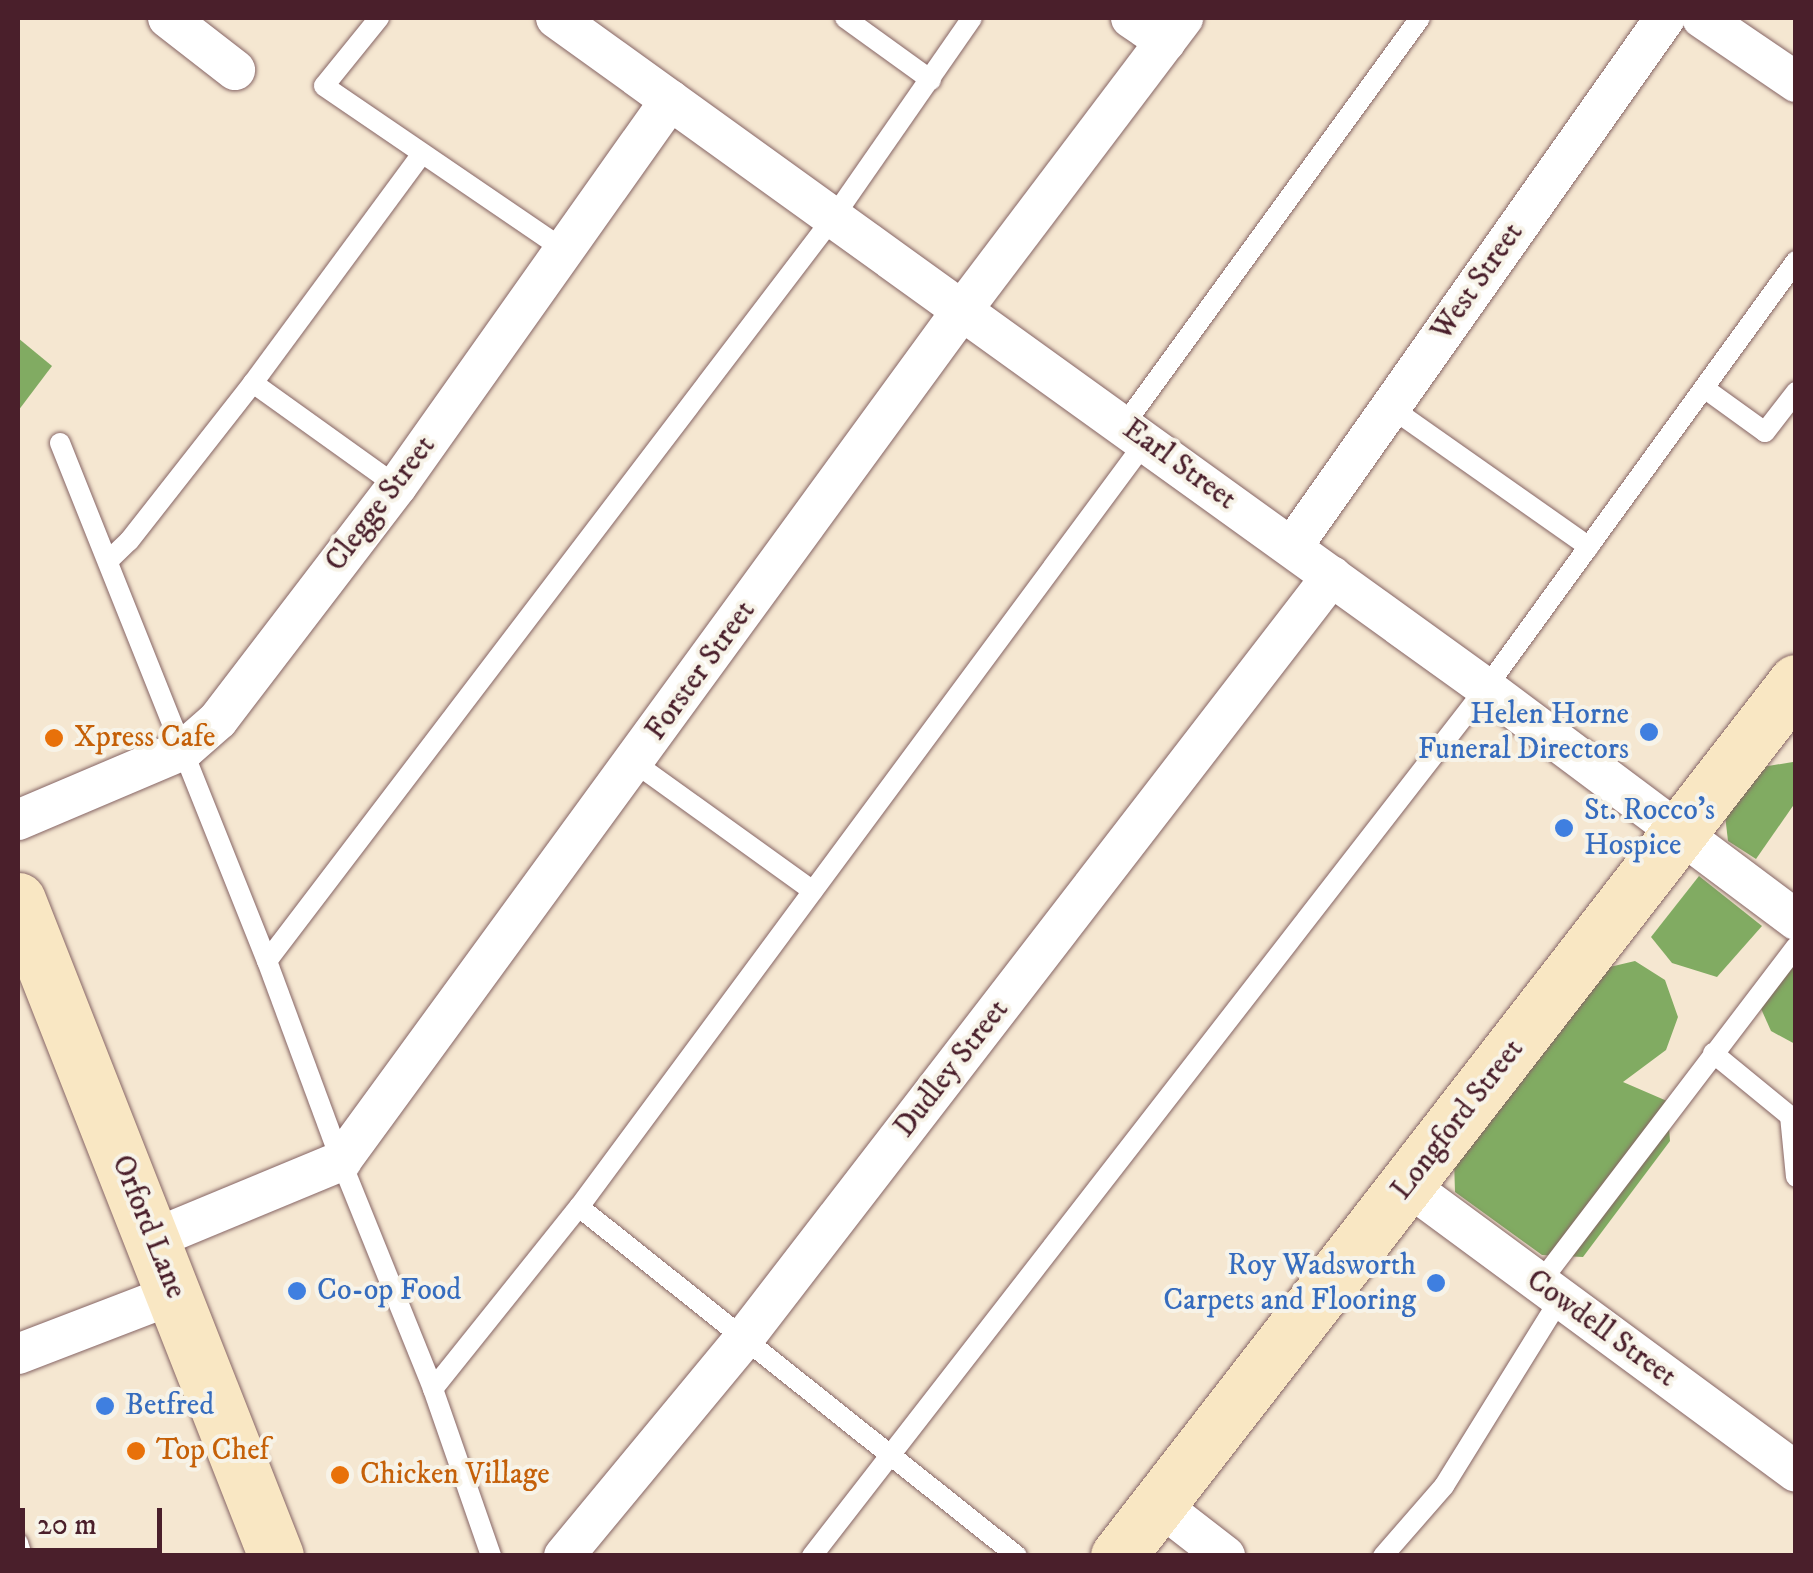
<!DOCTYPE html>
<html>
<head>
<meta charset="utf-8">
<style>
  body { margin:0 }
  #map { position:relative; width:1813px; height:1573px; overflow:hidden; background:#f5e7d1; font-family:"IM FELL DW Pica",serif }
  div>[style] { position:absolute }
  .forest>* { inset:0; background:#81ab62 }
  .roads { filter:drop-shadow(0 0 2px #866565) drop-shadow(0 0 2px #866565) }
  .lane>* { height:20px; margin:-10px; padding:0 10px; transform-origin:10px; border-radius:10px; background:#fff }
  .street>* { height:40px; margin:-20px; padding:0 20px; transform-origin:20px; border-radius:20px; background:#fff }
  .secondary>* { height:55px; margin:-27.5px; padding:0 27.5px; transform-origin:27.5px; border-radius:27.5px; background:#f9e7c3 }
  .dots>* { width:28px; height:28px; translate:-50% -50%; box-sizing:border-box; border:5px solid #f7f3e8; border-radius:50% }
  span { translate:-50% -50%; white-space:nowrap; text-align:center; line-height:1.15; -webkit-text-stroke:8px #f7f3e8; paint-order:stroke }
  .street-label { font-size:30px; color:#4a1f2b }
  .shop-label { font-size:30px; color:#366cbe }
  .right { translate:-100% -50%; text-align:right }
  .left { translate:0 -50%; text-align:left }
  .food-label { font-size:30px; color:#c56008 }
  .frame { position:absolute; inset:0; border:20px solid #4a1f2b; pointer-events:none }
  .scale { position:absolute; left:20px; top:1508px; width:142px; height:45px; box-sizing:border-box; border:5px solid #4a1f2b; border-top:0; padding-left:12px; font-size:30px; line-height:35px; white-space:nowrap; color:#4a1f2b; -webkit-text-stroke:8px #f7f3e8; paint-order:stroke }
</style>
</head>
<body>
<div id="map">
  <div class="forest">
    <div style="clip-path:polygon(18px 338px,52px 366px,18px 411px)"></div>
    <div style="clip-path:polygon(1793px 762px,1795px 803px,1756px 859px,1728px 841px,1725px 815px,1762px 767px)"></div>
    <div style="clip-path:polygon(1699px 876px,1762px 926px,1717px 977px,1672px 963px,1651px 937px)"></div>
    <div style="clip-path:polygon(1635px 961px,1665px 980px,1678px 1017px,1666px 1050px,1623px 1082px,1667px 1101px,1670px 1141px,1583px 1257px,1542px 1255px,1455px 1192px,1454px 1160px,1597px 970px)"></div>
    <div style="clip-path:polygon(1795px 961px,1795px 1044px,1771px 1031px,1758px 1002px)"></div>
  </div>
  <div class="roads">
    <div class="lane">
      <div style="left:379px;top:18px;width:87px;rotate:129deg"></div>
      <div style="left:324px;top:86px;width:291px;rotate:34.3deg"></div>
      <div style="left:845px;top:18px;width:106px;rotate:35.8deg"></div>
      <div style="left:253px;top:383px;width:177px;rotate:35.6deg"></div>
      <div style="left:1704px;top:388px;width:75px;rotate:35.8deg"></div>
      <div style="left:1765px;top:432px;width:51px;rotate:-52.2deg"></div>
      <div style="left:1390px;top:407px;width:243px;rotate:35.1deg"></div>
      <div style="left:1124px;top:425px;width:503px;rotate:-53.97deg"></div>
      <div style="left:60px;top:443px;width:558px;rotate:68.22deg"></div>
      <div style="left:267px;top:961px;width:213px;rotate:69.7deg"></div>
      <div style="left:341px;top:1161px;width:246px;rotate:68deg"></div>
      <div style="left:433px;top:1389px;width:177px;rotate:70.8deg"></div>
      <div style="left:108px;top:561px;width:29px;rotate:-44deg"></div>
      <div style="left:129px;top:541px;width:201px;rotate:-51.9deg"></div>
      <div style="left:253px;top:383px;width:285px;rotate:-53.6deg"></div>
      <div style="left:635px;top:763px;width:219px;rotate:35.7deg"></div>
      <div style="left:267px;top:961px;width:938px;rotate:-52.71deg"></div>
      <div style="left:835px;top:215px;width:240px;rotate:-55.2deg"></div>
      <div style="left:1713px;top:1053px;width:99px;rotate:39.3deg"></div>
      <div style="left:1790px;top:1116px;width:61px;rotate:84.4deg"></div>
      <div style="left:579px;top:1207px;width:560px;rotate:38.55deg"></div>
      <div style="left:1539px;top:1284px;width:424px;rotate:-52.7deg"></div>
      <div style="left:433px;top:1389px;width:233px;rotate:-51.3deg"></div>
      <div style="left:579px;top:1207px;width:953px;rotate:-53.49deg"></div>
      <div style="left:18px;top:1543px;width:14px;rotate:73deg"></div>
      <div style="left:812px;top:1556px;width:1099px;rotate:-52.17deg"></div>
      <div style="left:1486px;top:688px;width:528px;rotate:-54.02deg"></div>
      <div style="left:1383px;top:1556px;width:93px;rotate:-48.9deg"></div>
      <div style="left:1444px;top:1486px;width:220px;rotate:-58.2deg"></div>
    </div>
    <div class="street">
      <div style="left:168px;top:18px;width:85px;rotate:37.8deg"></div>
      <div style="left:556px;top:18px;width:1146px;rotate:35.77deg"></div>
      <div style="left:1486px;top:688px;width:387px;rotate:36.8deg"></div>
      <div style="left:1131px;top:18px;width:42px;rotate:34.4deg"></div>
      <div style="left:1702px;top:18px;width:114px;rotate:34.2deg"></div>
      <div style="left:1292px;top:547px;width:647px;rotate:-54.81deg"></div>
      <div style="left:18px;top:820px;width:181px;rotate:-23deg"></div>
      <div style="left:185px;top:749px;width:44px;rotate:-41.3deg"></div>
      <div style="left:218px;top:720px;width:295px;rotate:-52.6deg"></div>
      <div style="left:397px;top:486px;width:473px;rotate:-54.7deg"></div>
      <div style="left:1407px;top:1185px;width:483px;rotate:36.4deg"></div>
      <div style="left:153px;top:1239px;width:204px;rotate:-22.5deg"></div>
      <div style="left:341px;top:1161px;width:1055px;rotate:-53.87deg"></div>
      <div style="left:963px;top:309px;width:365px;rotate:-52.9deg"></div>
      <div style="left:18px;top:1354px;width:167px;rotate:-21deg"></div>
      <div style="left:1158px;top:1504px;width:85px;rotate:37.8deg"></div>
      <div style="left:564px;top:1556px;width:284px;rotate:-50.4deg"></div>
      <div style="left:745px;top:1337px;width:961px;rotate:-52.36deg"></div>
    </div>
    <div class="secondary">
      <div style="left:18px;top:900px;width:705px;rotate:68.53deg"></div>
      <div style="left:1118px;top:1556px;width:1106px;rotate:-52.2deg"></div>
    </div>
  </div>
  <div class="dots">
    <div style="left:1649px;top:732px;background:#3f7fe0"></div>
    <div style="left:54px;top:738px;background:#e8710a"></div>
    <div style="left:1564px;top:828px;background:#3f7fe0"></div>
    <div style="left:1436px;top:1283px;background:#3f7fe0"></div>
    <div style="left:297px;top:1291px;background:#3f7fe0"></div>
    <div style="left:105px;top:1406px;background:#3f7fe0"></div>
    <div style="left:136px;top:1451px;background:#e8710a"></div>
    <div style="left:340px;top:1475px;background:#e8710a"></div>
  </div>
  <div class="street-label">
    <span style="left:1478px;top:282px;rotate:-55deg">West Street</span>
    <span style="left:1179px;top:465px;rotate:36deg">Earl Street</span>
    <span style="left:381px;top:504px;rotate:-53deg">Clegge Street</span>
    <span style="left:701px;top:671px;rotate:-54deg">Forster Street</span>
    <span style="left:952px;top:1069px;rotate:-52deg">Dudley Street</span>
    <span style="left:1458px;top:1120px;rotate:-52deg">Longford Street</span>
    <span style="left:148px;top:1227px;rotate:68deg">Orford Lane</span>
    <span style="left:1601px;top:1329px;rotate:36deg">Cowdell Street</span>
  </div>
  <div class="shop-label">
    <span class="right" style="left:1629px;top:732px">Helen Horne<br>Funeral Directors</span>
    <span class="left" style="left:1584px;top:828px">St. Rocco's<br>Hospice</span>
    <span class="right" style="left:1416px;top:1283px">Roy Wadsworth<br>Carpets and Flooring</span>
    <span class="left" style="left:317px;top:1291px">Co-op Food</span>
    <span class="left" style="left:125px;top:1406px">Betfred</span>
  </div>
  <div class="food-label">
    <span class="left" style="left:74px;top:738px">Xpress Cafe</span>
    <span class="left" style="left:156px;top:1451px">Top Chef</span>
    <span class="left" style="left:360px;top:1475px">Chicken Village</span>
  </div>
  <div class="frame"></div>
  <div class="scale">20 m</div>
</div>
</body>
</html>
